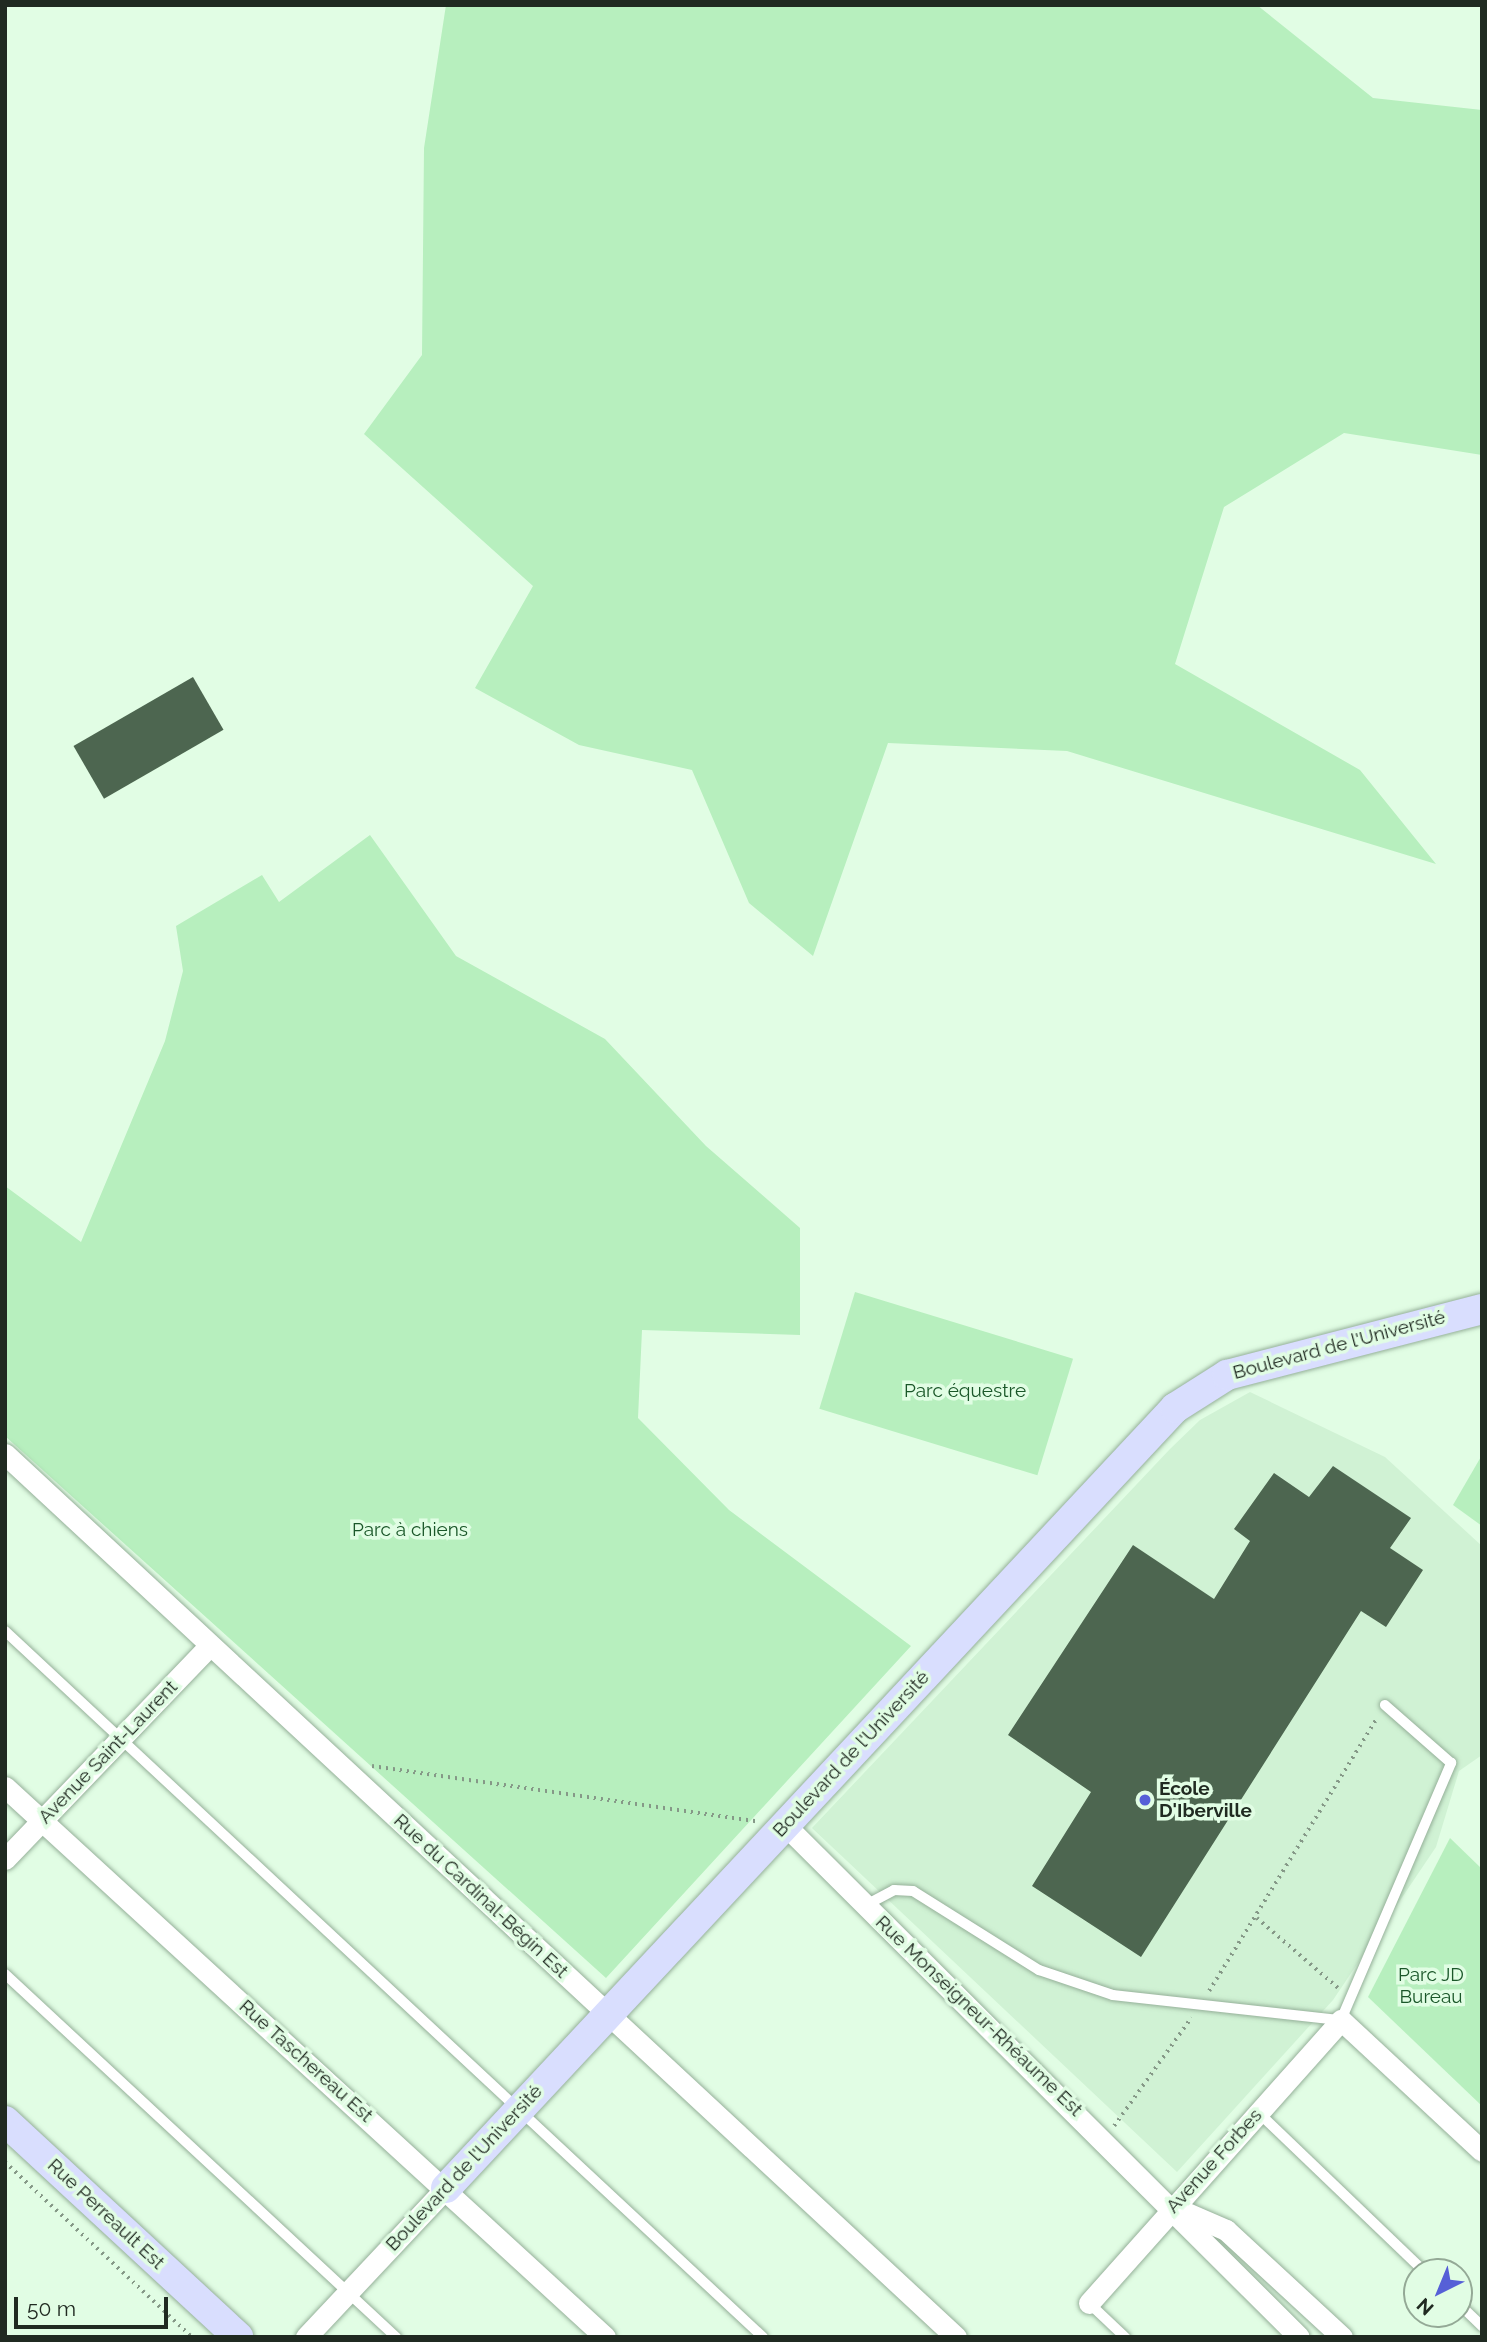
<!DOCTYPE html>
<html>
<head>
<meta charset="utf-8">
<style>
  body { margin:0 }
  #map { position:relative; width:1487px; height:2342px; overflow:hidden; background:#e1fde4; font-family:Raleway,sans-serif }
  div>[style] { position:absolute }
  .built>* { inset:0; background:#d0f2d4 }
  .green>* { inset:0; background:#b7efbe; transform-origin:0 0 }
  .building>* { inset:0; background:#4d6650; transform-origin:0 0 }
  .path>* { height:3.5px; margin-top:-1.75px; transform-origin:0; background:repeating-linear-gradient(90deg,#859887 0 2px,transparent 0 7px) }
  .roads { filter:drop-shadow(0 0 2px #95b099) drop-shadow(0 0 2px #95b099) }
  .lane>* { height:10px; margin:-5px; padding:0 5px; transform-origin:5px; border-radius:5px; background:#fff }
  .street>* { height:21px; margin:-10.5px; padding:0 10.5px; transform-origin:10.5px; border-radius:10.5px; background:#fff }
  .secondary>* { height:30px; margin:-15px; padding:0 15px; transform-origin:15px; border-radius:15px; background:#d9defe }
  .dots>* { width:19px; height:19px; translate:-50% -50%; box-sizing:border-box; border:4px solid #e1fde4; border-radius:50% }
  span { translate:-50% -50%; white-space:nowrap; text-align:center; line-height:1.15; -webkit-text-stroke:7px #e1fde4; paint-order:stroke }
  .street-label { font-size:19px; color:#202a21 }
  .park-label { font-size:19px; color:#1a5729 }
  .poi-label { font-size:19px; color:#202a21; font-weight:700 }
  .left { translate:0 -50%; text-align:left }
  .frame { position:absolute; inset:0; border:7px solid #202a21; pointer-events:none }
  .north { position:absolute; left:1403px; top:2258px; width:70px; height:70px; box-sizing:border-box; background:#e1fde4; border:2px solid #94a996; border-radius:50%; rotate:223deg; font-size:19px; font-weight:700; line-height:28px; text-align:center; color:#202a21 }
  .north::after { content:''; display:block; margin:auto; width:24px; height:32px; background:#5660d7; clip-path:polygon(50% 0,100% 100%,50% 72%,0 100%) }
  .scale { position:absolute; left:14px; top:2297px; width:154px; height:32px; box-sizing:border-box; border:4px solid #202a21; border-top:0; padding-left:9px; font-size:21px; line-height:24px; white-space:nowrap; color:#202a21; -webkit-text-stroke:5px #e1fde4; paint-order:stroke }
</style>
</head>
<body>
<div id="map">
  <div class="built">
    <div style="clip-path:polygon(1250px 1392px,1385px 1457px,1482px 1546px,1482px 1755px,1459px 1771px,1436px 1847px,1333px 2000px,1177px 2172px,812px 1828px,1170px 1449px,1200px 1420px)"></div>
  </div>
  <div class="green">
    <div style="clip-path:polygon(446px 5px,1257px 5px,1373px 98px,1482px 110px,1482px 455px,1344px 433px,1224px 507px,1175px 664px,1360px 770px,1436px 864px,1067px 751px,888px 743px,813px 956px,749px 903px,692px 770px,579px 745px,475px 688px,533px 586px,364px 434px,422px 355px,424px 148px)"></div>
    <div style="clip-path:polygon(370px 835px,456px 956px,605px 1039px,706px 1146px,800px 1228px,800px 1335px,642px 1330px,638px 1418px,729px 1510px,911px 1646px,606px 1978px,5px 1436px,5px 1186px,81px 1242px,165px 1041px,183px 971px,176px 926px,262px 875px,279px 902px)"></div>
    <div style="left:855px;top:1292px;width:228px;height:122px;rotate:17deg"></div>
    <div style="clip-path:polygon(1482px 1455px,1482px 1526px,1453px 1505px)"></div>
    <div style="clip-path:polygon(1450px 1838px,1482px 1869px,1482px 2106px,1368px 1997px)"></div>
  </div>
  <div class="building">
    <div style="left:193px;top:677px;width:61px;height:138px;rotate:60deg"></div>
    <div style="clip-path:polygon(1333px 1466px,1411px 1518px,1390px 1548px,1423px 1570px,1386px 1627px,1361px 1611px,1141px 1957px,1032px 1886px,1091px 1792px,1008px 1735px,1133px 1545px,1214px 1599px,1250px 1541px,1234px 1529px,1274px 1473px,1309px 1497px)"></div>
  </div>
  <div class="path">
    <div style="left:372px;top:1766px;width:388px;rotate:8.2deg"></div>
    <div style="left:1257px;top:1918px;width:107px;rotate:40.8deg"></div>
    <div style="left:1209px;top:1991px;width:321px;rotate:-58.4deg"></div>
    <div style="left:1114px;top:2126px;width:133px;rotate:-54.5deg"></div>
    <div style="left:5px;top:2162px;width:256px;rotate:43.1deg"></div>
  </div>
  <div class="roads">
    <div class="lane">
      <div style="left:5px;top:1631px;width:1036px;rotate:42.97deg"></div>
      <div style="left:866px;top:1905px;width:32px;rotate:-28deg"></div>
      <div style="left:894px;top:1890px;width:19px;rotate:3deg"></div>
      <div style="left:913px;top:1891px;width:149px;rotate:32.1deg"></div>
      <div style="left:1039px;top:1970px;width:78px;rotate:18.7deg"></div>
      <div style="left:1113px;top:1995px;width:229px;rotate:6.3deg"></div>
      <div style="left:1341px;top:2020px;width:280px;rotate:-66.8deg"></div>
      <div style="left:1451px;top:1763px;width:88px;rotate:-138.7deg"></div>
      <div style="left:5px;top:1974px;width:534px;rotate:42.87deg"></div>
      <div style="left:1258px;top:2112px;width:231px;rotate:43.8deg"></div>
      <div style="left:1089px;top:2303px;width:50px;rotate:43.4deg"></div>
      <div style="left:1459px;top:2304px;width:32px;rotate:44deg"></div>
    </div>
    <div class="street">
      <div style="left:5px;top:1454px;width:1298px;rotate:42.88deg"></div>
      <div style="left:5px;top:1787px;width:814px;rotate:42.51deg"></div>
      <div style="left:785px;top:1825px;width:725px;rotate:44.89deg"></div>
      <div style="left:5px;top:1859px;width:296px;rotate:-46.2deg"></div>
      <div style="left:1175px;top:2208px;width:56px;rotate:23.3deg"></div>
      <div style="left:1226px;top:2230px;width:158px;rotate:42.7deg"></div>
      <div style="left:1089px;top:2303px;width:379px;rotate:-48.3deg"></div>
      <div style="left:1341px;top:2020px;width:192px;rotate:42.9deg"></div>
      <div style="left:306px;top:2337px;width:204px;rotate:-46.8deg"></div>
    </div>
    <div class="secondary">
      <div style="left:5px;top:2121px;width:318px;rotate:42.8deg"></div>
      <div style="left:446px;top:2188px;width:1068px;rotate:-46.94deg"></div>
      <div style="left:1175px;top:1408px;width:62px;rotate:-32.4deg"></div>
      <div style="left:1227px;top:1375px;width:263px;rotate:-14.5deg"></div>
    </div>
  </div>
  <div class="dots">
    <div style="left:1145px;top:1800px;background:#5660d7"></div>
  </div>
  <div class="street-label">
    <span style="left:1339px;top:1345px;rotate:-15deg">Boulevard de l'Université</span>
    <span style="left:108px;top:1752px;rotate:-46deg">Avenue Saint-Laurent</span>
    <span style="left:851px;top:1754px;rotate:-47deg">Boulevard de l'Université</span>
    <span style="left:481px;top:1896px;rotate:43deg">Rue du Cardinal-Bégin Est</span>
    <span style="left:979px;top:2016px;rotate:44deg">Rue Monseigneur-Rhéaume Est</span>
    <span style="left:306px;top:2061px;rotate:42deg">Rue Taschereau Est</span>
    <span style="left:1214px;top:2161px;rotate:-48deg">Avenue Forbes</span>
    <span style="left:464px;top:2168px;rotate:-47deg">Boulevard de l'Université</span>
    <span style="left:106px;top:2214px;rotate:43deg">Rue Perreault Est</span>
  </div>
  <div class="park-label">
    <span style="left:965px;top:1391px">Parc équestre</span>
    <span style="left:410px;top:1530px">Parc à chiens</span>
    <span style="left:1431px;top:1986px">Parc JD<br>Bureau</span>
  </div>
  <div class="poi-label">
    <span class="left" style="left:1159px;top:1800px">École<br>D'Iberville</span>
  </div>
  <div class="frame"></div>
  <div class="north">N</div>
  <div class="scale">50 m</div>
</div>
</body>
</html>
